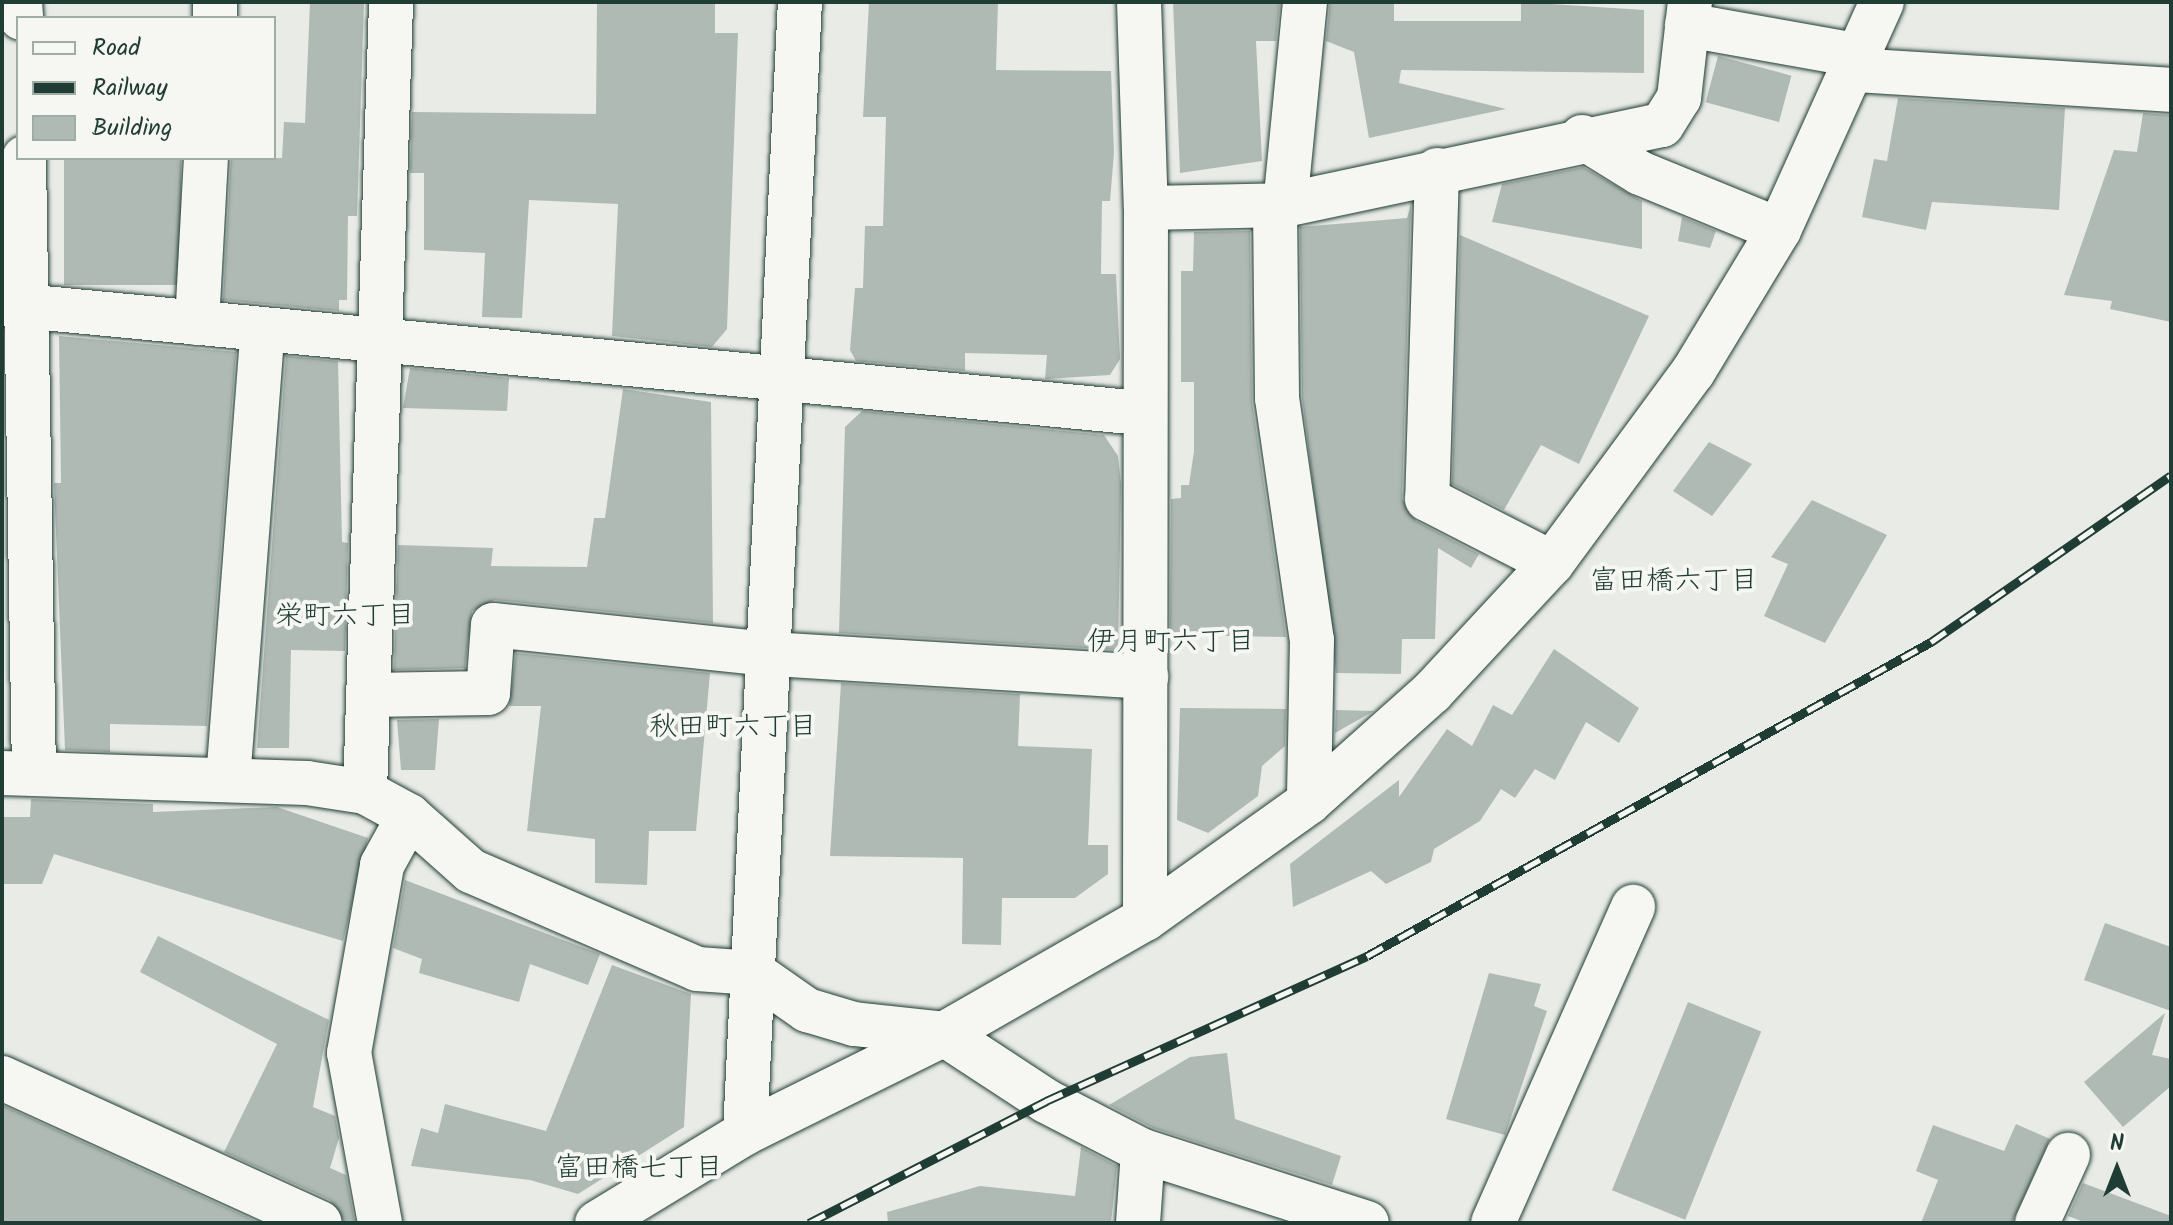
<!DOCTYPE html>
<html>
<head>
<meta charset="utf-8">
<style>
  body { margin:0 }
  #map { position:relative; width:2173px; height:1225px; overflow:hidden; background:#e9ebe7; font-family:Kalam,"Klee One",sans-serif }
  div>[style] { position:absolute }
  .building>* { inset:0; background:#b0bab5; transform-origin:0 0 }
  .roads { filter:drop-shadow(0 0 2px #1f3d34) drop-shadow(0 0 2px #1f3d34) }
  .minor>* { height:44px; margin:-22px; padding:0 22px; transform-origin:22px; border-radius:22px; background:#f6f6f2 }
  .rail>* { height:9px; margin-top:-4.5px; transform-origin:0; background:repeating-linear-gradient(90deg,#f6f6f2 0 18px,#1f3d34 0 36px); box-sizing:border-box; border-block:2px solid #1f3d34 }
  span { translate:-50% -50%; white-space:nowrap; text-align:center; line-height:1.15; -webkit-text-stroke:8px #f6f6f2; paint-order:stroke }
  .neighbourhood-label { font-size:28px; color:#1f3d34 }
  .frame { position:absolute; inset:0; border:4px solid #1f3d34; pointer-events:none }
  .legend { position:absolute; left:16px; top:16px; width:260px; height:144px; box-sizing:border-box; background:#f6f6f2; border:2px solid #a0aca6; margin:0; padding:10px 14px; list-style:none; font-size:24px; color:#1f3d34 }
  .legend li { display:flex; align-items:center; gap:16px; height:40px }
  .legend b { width:40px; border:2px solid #a0aca6 }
  .north { position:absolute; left:2077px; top:1129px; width:80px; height:80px; -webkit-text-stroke:6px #f6f6f2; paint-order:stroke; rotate:0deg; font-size:22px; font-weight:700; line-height:32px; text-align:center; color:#1f3d34 }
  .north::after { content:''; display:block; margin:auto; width:28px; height:36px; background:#1f3d34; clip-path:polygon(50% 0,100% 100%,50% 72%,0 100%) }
</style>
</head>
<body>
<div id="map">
  <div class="building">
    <div style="clip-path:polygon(310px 2px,364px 2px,357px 216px,348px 216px,347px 300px,339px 300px,339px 311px,223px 300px,231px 158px,282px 158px,284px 122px,305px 123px)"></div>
    <div style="clip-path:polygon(597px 2px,715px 2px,715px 33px,738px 33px,727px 329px,712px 347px,612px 336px,618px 204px,529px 200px,522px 318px,482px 317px,485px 253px,424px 250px,424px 173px,410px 173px,412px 112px,596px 114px)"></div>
    <div style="clip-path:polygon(869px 2px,998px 2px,996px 70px,1111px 71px,1114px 153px,1110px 201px,1102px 201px,1101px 274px,1116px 274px,1120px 359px,1110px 375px,1045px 379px,1047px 355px,965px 353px,965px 371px,856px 361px,850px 350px,855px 288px,863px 288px,865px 226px,883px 226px,886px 117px,863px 117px)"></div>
    <div style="clip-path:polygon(1173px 2px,1280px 2px,1276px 41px,1256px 41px,1262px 161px,1180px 173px)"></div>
    <div style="clip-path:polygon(1330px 2px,1394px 2px,1394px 21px,1521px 21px,1521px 2px,1644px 10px,1644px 73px,1401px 70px,1399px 83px,1506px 109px,1369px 138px,1354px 52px,1326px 41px)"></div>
    <div style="left:1718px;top:56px;width:76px;height:48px;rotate:15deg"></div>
    <div style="clip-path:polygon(1898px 98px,2065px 108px,2059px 210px,1932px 202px,1926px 230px,1862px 217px,1874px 159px,1887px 161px)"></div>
    <div style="clip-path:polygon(2143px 113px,2171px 115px,2171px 322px,2110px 309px,2112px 301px,2064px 295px,2114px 150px,2137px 152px)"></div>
    <div style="left:64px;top:158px;width:117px;height:127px"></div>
    <div style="clip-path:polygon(1583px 167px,1642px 201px,1642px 249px,1492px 222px,1502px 184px)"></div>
    <div style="clip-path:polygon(1411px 204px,1402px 499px,1416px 521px,1479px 554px,1471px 568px,1438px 548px,1435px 639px,1402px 639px,1401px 674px,1336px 673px,1302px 396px,1300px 227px,1407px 218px)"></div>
    <div style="clip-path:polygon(1682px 217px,1716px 231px,1710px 248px,1678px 241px)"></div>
    <div style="clip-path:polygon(1250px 231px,1252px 401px,1286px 637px,1170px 635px,1171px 499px,1181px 498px,1181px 485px,1189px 485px,1194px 451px,1194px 382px,1181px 382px,1181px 271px,1193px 271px,1194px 232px)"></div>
    <div style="clip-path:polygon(1460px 235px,1649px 316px,1579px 464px,1541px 445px,1504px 510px,1452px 484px)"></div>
    <div style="clip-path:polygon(59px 336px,236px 352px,207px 726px,110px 724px,110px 752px,65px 750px,54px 483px,61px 483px)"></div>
    <div style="clip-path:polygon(286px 356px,338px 361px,342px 542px,348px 543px,345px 651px,291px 650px,289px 748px,257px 748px)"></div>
    <div style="clip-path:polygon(410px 368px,509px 378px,507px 411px,403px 408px)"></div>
    <div style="clip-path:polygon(623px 389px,711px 402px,713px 623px,495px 600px,472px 611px,465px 668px,394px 670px,398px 545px,493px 548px,491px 566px,587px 567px,594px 518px,605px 518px)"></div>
    <div style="clip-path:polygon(862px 411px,1104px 435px,1118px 456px,1121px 484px,1118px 650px,839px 633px,845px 427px)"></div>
    <div style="clip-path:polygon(1709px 442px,1752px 464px,1712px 516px,1673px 491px)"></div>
    <div style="clip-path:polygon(1812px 500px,1887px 535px,1825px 643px,1764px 616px,1788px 564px,1771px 557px)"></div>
    <div style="clip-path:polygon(1554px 649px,1639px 708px,1619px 743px,1586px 722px,1555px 780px,1535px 769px,1515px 798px,1501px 789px,1480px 821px,1434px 849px,1431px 862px,1386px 884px,1371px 871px,1293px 907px,1290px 864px,1399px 780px,1399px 797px,1447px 729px,1472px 746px,1493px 705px,1512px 715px)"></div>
    <div style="clip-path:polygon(516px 653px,710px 673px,696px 831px,649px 831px,647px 885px,595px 883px,595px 839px,527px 831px,541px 706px,509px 706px)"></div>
    <div style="clip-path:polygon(841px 683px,1020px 694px,1018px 746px,1092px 749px,1088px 845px,1108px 845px,1108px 874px,1075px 898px,1002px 898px,1001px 945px,962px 944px,963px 858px,830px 856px)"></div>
    <div style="clip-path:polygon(1180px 708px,1286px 709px,1285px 746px,1262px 766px,1258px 796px,1208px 833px,1177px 820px)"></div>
    <div style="clip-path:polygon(1336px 710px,1374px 711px,1335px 733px)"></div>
    <div style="clip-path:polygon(439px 719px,435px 770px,401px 770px,397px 720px)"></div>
    <div style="clip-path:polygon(31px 799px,153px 804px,153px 812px,277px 807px,368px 838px,343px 941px,54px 854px,42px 884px,2px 884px,2px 817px,30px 817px)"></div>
    <div style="clip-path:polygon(405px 880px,600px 954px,588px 985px,530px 964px,519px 1002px,419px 973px,422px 959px,393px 948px)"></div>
    <div style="clip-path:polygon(2105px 923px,2171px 947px,2171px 1011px,2084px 980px)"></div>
    <div style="clip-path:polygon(158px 936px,329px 1020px,313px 1107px,335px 1116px,339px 1138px,330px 1168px,346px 1175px,355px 1223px,345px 1223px,330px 1200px,224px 1152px,277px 1044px,140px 972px)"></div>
    <div style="clip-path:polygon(612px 965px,691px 994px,684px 1127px,578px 1194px,530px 1180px,411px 1166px,421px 1128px,438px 1133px,445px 1104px,546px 1131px)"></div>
    <div style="clip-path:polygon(1489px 973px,1541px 984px,1534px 1006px,1547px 1011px,1505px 1135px,1446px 1119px)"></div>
    <div style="left:1688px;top:1002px;width:79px;height:203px;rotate:22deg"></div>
    <div style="clip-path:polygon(2165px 1013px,2152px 1055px,2171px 1059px,2171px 1086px,2123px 1127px,2084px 1082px)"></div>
    <div style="clip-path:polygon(1227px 1053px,1235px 1119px,1341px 1156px,1332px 1185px,1153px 1128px,1109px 1105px,1190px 1057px)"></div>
    <div style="clip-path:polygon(2px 1105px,260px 1223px,2px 1223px)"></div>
    <div style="clip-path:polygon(2016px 1124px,2050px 1139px,2012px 1223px,1921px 1223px,1938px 1180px,1916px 1171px,1933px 1125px,2004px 1151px)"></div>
    <div style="clip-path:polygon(1081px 1147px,1117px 1166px,1111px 1223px,888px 1223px,887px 1212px,980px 1186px,1075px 1196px)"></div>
    <div style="clip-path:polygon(2083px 1183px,2171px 1216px,2171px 1223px,2086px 1223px,2068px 1216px)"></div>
  </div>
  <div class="roads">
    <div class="minor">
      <div style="left:20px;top:2px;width:16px;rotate:86deg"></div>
      <div style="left:1139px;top:2px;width:206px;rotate:88.1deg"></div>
      <div style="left:1146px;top:208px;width:711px;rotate:90.08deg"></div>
      <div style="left:1305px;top:2px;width:204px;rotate:95.6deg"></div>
      <div style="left:1285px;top:205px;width:385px;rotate:-12deg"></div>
      <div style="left:1662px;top:125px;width:32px;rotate:-58deg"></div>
      <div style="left:1679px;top:98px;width:97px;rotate:-83.5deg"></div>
      <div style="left:215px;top:18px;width:16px;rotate:-90deg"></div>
      <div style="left:1687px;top:25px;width:177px;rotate:10.1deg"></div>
      <div style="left:1855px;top:70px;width:317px;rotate:3.6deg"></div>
      <div style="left:1582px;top:137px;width:68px;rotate:31.8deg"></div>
      <div style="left:1640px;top:173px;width:150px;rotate:22.3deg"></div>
      <div style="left:24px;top:158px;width:616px;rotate:89.07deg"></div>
      <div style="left:1437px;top:170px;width:329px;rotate:91.7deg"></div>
      <div style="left:1427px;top:499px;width:140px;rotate:27.1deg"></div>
      <div style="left:1275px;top:205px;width:193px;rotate:89.4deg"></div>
      <div style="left:1277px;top:398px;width:245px;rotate:81.8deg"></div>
      <div style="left:1312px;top:640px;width:162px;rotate:91.1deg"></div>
      <div style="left:1146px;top:208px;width:139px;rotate:-1.2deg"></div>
      <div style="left:2px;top:304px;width:1144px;rotate:5.47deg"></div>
      <div style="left:197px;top:323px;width:165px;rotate:-86.9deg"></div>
      <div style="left:369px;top:695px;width:119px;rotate:-1deg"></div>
      <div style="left:488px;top:693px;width:68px;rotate:-85.8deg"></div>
      <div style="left:493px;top:625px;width:280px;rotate:6deg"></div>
      <div style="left:771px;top:654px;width:376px;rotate:3.5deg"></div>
      <div style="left:2px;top:773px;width:305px;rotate:1.9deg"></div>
      <div style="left:307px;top:783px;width:59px;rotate:8.8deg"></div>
      <div style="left:365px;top:792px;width:50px;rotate:28.6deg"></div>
      <div style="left:409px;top:816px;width:83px;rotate:41.6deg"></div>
      <div style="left:471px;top:871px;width:246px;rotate:23.4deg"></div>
      <div style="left:697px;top:969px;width:57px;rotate:4deg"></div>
      <div style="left:754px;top:973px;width:65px;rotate:34.9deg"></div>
      <div style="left:807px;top:1010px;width:49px;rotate:16.6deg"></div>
      <div style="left:854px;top:1024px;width:91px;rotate:6.3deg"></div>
      <div style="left:944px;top:1034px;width:122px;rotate:33.3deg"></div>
      <div style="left:1046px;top:1101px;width:109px;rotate:27.3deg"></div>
      <div style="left:1143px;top:1151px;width:235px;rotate:17.8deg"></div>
      <div style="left:228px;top:780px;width:451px;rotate:-85.6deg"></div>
      <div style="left:365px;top:792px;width:790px;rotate:-88.11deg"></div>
      <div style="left:2px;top:1078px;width:349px;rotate:24.5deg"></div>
      <div style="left:745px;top:1133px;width:1132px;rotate:-87.22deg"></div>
      <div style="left:380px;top:1223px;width:173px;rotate:-100.3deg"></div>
      <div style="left:349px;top:1053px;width:191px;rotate:-80deg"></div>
      <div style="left:382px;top:865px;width:56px;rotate:-61.1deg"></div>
      <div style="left:597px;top:1223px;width:173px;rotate:-31.3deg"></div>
      <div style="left:745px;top:1133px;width:222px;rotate:-26.4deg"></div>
      <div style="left:944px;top:1034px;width:232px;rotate:-29.8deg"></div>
      <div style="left:1145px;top:919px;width:201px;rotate:-35.5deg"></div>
      <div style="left:1309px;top:802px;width:165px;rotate:-41.8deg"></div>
      <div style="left:1432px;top:692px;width:176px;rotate:-47.1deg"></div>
      <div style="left:1552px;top:563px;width:237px;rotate:-53.6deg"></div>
      <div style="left:1693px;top:372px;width:166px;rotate:-58.8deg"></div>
      <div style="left:1779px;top:230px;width:250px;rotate:-65.7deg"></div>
      <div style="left:1138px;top:1223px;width:72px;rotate:-86deg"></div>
      <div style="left:1493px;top:1223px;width:346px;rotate:-66.1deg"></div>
      <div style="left:2037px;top:1223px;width:75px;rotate:-65.5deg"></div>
    </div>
  </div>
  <div class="rail">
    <div style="left:809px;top:1223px;width:267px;rotate:-27.2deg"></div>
    <div style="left:1046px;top:1101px;width:352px;rotate:-24.3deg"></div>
    <div style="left:1367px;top:956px;width:646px;rotate:-29.11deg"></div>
    <div style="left:1931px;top:642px;width:292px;rotate:-34.8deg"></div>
  </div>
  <div class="neighbourhood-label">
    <span style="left:1674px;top:582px">富田橋六丁目</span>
    <span style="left:345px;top:617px">栄町六丁目</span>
    <span style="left:1171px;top:643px">伊月町六丁目</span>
    <span style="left:733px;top:728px">秋田町六丁目</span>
    <span style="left:639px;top:1169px">富田橋七丁目</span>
  </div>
  <div class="frame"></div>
  <ul class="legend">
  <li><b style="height:10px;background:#f6f6f2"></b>Road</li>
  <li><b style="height:10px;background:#1f3d34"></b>Railway</li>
  <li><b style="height:22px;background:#b0bab5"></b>Building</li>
  </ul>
  <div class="north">N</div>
</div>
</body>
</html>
